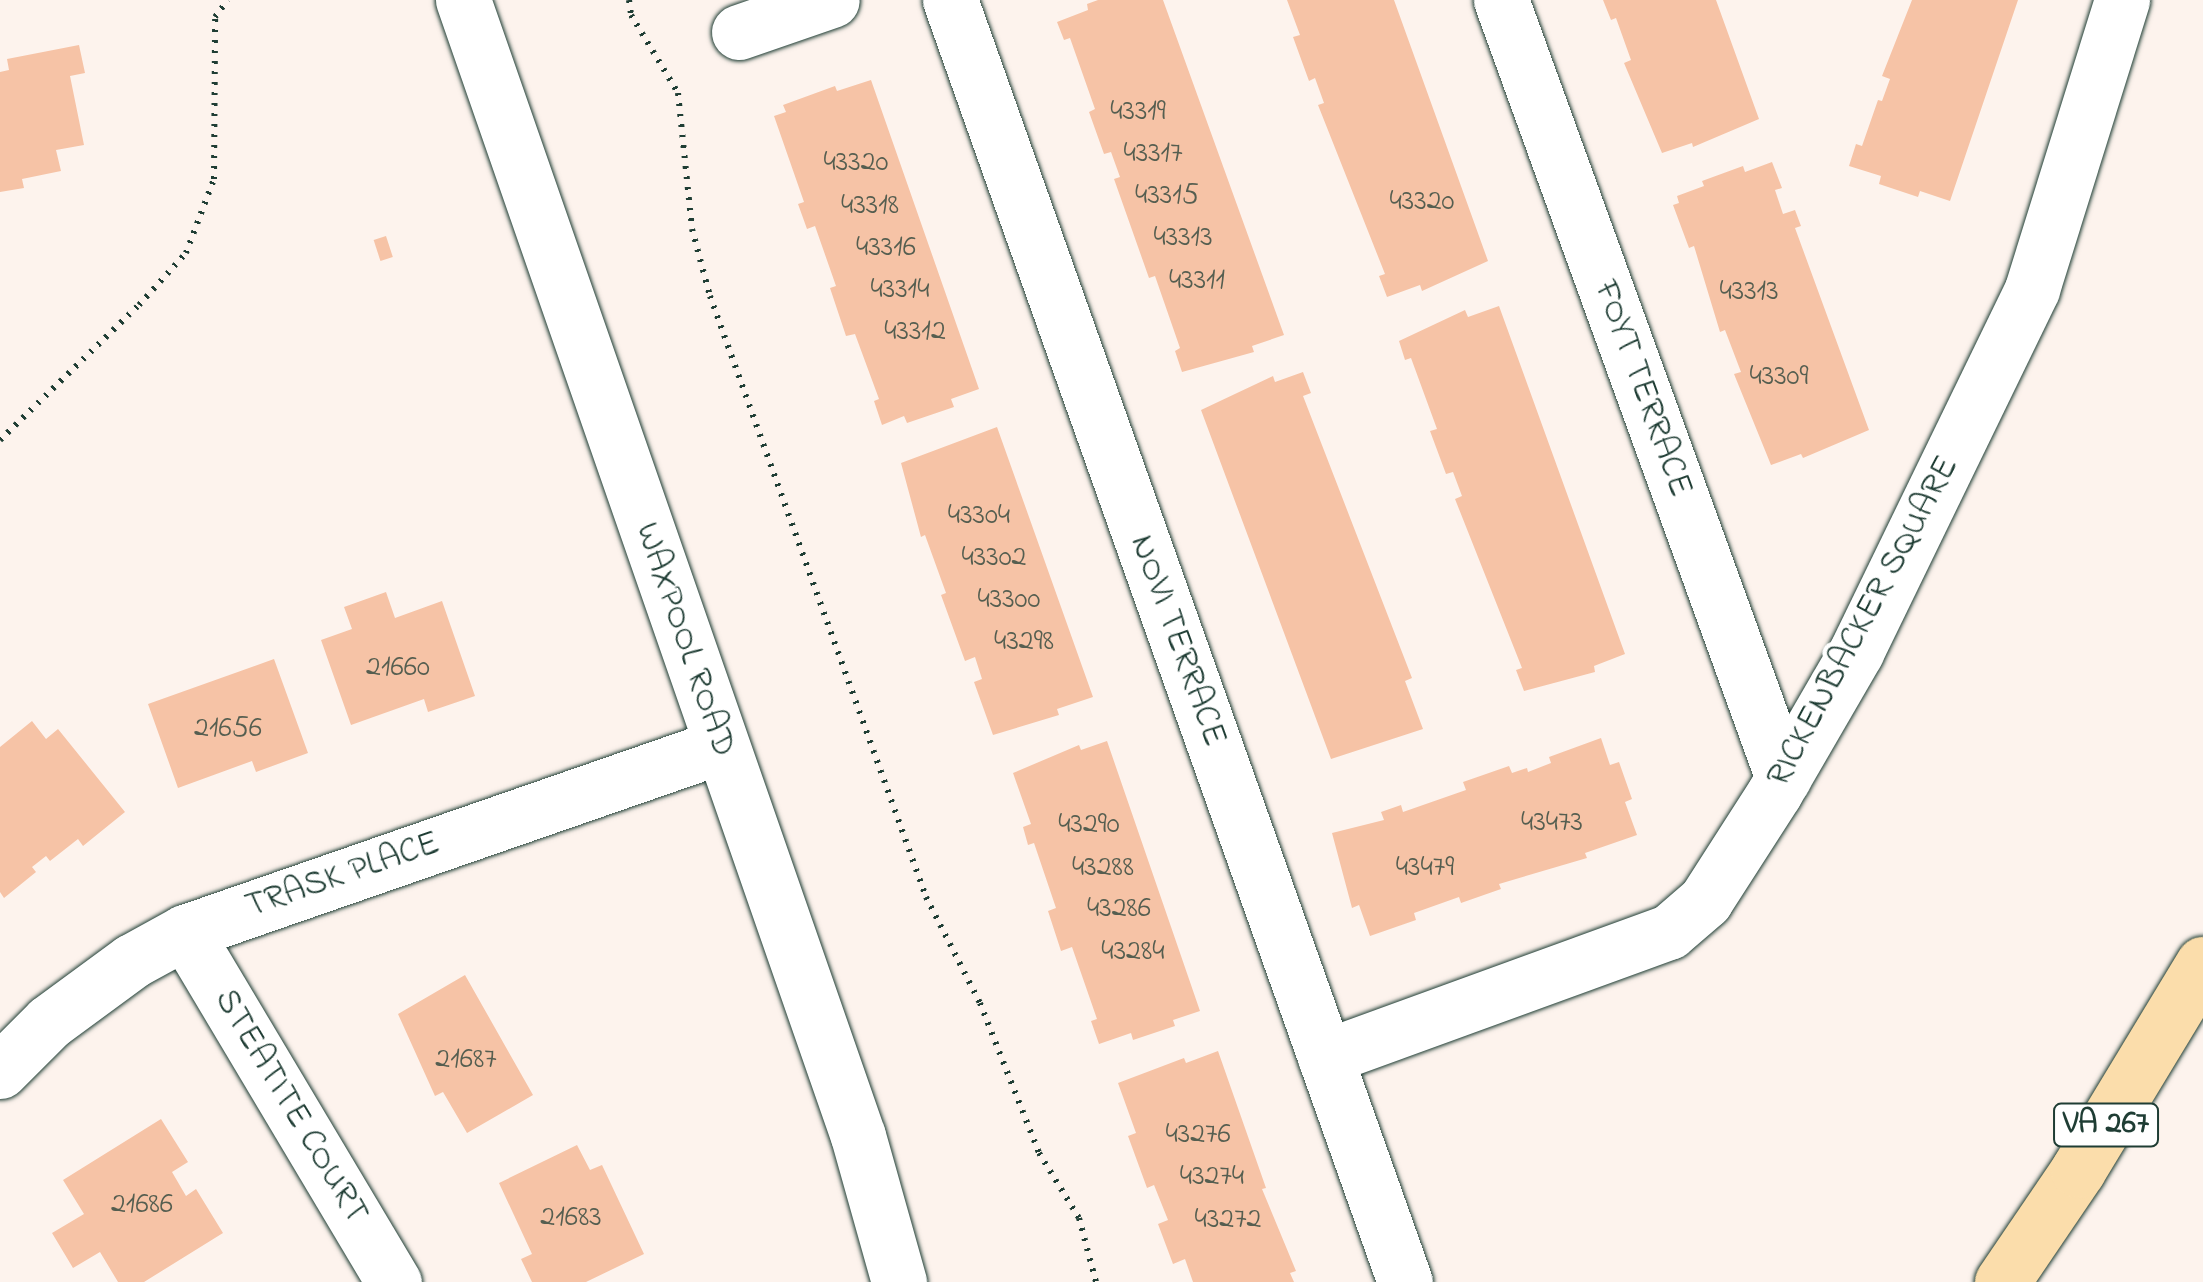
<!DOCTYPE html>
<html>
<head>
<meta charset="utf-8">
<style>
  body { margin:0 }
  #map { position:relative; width:2203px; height:1282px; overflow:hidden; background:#fdf3ed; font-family:"Indie Flower",sans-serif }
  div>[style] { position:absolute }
  .building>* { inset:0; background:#f6c3a6; transform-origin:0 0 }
  .path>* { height:6px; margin-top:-3px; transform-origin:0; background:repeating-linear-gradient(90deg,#1f3d34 0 2.5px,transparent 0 10.5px) }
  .roads { filter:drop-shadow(0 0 2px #1f3d34) drop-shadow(0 0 2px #1f3d34) }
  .minor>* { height:55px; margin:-27.5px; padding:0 27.5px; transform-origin:27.5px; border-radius:27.5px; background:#fff }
  .highway>* { height:55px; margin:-27.5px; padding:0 27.5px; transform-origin:27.5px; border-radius:27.5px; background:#fbddab }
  span { translate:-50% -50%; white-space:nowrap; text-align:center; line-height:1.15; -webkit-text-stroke:9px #fff; paint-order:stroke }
  .number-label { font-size:30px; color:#555e50 }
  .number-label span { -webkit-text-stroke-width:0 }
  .shield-label span { padding:2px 8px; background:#fff; border:2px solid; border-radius:8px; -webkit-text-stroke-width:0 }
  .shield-label { font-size:32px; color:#1f3d34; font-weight:700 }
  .street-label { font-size:35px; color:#1f3d34 }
</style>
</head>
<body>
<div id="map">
  <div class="building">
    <div style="clip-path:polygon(1098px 0,1163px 0,1284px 335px,1252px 346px,1254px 352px,1182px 372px,1175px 351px,1180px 348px,1155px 276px,1149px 278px,1114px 179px,1120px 177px,1111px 152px,1104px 154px,1089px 112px,1095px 109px,1070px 38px,1064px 40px,1057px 22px,1088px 10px,1087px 4px)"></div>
    <div style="clip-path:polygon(1287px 0,1394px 0,1488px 261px,1422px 291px,1420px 285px,1387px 297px,1379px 276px,1385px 274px,1318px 105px,1324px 103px,1315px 78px,1309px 81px,1293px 37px,1300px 35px)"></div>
    <div style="clip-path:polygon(1603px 0,1716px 0,1759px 119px,1693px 147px,1692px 143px,1662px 153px,1624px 63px,1631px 60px,1616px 18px,1611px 20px)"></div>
    <div style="clip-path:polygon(1912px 0,2018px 0,1950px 201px,1920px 191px,1918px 197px,1879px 184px,1881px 176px,1849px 166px,1856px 144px,1862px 146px,1878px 100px,1882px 101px,1890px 79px,1882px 76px)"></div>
    <div style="clip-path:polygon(79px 45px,85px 73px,70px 76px,84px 145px,56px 150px,61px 171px,22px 179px,24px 188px,0 192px,0 72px,9px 70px,7px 59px)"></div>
    <div style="clip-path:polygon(871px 80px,979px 389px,951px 399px,954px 407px,907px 423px,904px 416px,882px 425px,874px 401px,879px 399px,855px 334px,846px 336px,830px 288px,836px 286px,815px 226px,807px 229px,798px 204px,804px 202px,774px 116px,786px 112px,783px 105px,835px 86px,837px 91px)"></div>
    <div style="clip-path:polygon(1772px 162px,1782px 188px,1775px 190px,1783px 214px,1795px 210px,1801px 226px,1795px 228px,1869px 430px,1803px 458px,1801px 454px,1771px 465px,1734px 374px,1741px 372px,1725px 330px,1720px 332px,1694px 246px,1689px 248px,1673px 205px,1679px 203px,1677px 196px,1704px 186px,1702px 181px,1743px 166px,1745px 172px)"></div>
    <div style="left:386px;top:236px;width:22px;height:13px;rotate:72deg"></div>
    <div style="clip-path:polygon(1499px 306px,1625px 654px,1594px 666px,1595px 672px,1524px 691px,1516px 670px,1522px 668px,1455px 499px,1462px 496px,1453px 472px,1446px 474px,1430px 431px,1437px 429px,1411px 358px,1405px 360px,1399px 341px,1465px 310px,1468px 317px)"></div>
    <div style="clip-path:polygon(1303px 372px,1311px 393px,1303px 396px,1412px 678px,1405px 681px,1423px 729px,1331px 759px,1201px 410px,1273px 376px,1275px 382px)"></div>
    <div style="clip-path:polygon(997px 427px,1093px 697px,1057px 709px,1059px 715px,993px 735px,974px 682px,982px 679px,975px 657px,965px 661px,941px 595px,946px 593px,925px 535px,921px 537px,901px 463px)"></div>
    <div style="clip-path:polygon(386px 592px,395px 618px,442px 601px,475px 696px,428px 712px,424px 699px,351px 725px,321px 640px,352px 629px,344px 607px)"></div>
    <div style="clip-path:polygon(274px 659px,308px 753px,256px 772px,252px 761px,178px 788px,148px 704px)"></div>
    <div style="clip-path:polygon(32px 721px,46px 739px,58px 729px,125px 812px,83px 846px,78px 839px,50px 861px,46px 856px,32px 867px,36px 872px,4px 898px,0 892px,0 747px)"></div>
    <div style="clip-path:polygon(1601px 738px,1610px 765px,1619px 762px,1632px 799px,1625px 802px,1637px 835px,1585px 853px,1587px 858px,1499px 884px,1501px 889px,1461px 903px,1459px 897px,1414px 913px,1416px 920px,1370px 936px,1359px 905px,1352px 908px,1332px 833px,1384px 820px,1381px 812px,1401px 805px,1403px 812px,1466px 790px,1463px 782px,1509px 766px,1512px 773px,1527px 768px,1528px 772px,1551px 763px,1549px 757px)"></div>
    <div style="clip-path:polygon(1107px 741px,1200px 1011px,1173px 1020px,1175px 1026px,1133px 1040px,1131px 1033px,1099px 1044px,1091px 1021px,1097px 1019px,1072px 947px,1061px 951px,1048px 911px,1056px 908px,1034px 843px,1028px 845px,1023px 827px,1031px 824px,1013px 773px,1079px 745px,1081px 750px)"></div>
    <div style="clip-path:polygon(465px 975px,533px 1095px,467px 1133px,443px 1092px,435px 1096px,398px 1014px)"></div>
    <div style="clip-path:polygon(1218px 1051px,1266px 1188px,1262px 1189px,1296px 1271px,1290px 1273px,1294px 1282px,1193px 1282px,1185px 1259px,1173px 1264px,1158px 1224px,1168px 1220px,1154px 1185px,1147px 1188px,1128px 1136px,1136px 1133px,1118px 1083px,1184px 1058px,1186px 1063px)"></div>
    <div style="clip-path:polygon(161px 1119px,188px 1162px,172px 1172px,186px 1196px,196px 1189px,223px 1233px,144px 1282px,118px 1282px,100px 1252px,73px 1268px,52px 1233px,84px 1214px,63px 1180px)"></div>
    <div style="clip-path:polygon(577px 1145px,590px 1170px,602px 1165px,644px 1254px,586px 1282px,532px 1282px,521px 1259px,532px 1254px,499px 1183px)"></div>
  </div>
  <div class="path">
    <div style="left:629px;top:0;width:15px;rotate:82deg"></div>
    <div style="left:631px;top:15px;width:91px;rotate:58.9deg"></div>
    <div style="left:678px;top:93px;width:137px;rotate:84.1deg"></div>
    <div style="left:692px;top:229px;width:69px;rotate:75deg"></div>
    <div style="left:710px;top:296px;width:639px;rotate:70.23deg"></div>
    <div style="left:926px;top:897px;width:119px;rotate:63deg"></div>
    <div style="left:980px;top:1003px;width:161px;rotate:68.5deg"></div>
    <div style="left:1039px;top:1153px;width:76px;rotate:58.4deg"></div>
    <div style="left:1079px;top:1218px;width:66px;rotate:75.1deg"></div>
    <div style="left:0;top:440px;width:194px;rotate:-44.2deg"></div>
    <div style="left:139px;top:305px;width:70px;rotate:-47.9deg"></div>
    <div style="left:186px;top:253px;width:79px;rotate:-69.3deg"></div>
    <div style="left:214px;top:179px;width:162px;rotate:-89.6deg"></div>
    <div style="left:215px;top:17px;width:21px;rotate:-53deg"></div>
  </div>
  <div class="roads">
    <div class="minor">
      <div style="left:463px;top:0;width:1203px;rotate:70.83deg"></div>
      <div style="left:858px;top:1136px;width:152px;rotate:74.3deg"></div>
      <div style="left:950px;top:0;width:1360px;rotate:70.46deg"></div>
      <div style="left:1501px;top:0;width:828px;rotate:70.08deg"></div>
      <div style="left:739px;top:32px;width:98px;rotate:-19deg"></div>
      <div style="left:185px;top:932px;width:408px;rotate:59.2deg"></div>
      <div style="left:1325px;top:1057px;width:366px;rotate:-20deg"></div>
      <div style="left:1669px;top:932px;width:48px;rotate:-40.7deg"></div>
      <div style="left:1705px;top:901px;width:130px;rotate:-57.3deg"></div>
      <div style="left:1775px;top:792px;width:162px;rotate:-59.9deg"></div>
      <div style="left:1856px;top:652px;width:403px;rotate:-64.1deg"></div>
      <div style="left:2032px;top:289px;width:303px;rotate:-72.7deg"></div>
      <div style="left:0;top:1071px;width:69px;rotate:-45deg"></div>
      <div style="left:49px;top:1022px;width:103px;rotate:-36.3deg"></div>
      <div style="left:132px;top:961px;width:60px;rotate:-28.7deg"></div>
      <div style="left:185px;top:932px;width:567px;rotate:-19.14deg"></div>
    </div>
    <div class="highway">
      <div style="left:2002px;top:1282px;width:135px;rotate:-55.8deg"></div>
      <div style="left:2078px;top:1170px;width:241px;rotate:-58.8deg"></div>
    </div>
  </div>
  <div class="number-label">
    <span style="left:1138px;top:112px">43319</span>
    <span style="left:1153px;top:154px">43317</span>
    <span style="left:856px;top:163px">43320</span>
    <span style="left:1167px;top:196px">43315</span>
    <span style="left:1422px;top:202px">43320</span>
    <span style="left:870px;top:206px">43318</span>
    <span style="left:1183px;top:238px">43313</span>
    <span style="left:886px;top:248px">43316</span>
    <span style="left:1197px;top:281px">43311</span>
    <span style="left:900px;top:290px">43314</span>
    <span style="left:1749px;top:292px">43313</span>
    <span style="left:915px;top:332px">43312</span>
    <span style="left:1779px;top:377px">43309</span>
    <span style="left:979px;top:516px">43304</span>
    <span style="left:994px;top:558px">43302</span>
    <span style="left:1009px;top:600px">43300</span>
    <span style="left:1024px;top:642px">43298</span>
    <span style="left:398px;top:668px">21660</span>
    <span style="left:228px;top:729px">21656</span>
    <span style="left:1552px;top:823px">43473</span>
    <span style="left:1089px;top:825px">43290</span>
    <span style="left:1103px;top:868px">43288</span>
    <span style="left:1425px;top:868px">43479</span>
    <span style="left:1119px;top:909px">43286</span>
    <span style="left:1133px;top:952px">43284</span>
    <span style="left:466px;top:1060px">21687</span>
    <span style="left:1198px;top:1135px">43276</span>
    <span style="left:1212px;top:1177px">43274</span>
    <span style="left:142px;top:1205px">21686</span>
    <span style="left:571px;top:1218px">21683</span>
    <span style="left:1228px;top:1220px">43272</span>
  </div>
  <div class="shield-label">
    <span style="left:2106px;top:1125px">VA 267</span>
  </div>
  <div class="street-label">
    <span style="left:1642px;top:389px;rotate:70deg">FOYT TERRACE</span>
    <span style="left:1864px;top:622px;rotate:-62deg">RICKENBACKER SQUARE</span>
    <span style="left:684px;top:640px;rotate:71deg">WAXPOOL ROAD</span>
    <span style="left:1177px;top:641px;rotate:70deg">NOVI TERRACE</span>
    <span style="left:343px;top:876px;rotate:-19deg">TRASK PLACE</span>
    <span style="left:290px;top:1107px;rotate:59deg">STEATITE COURT</span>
  </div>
</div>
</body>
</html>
